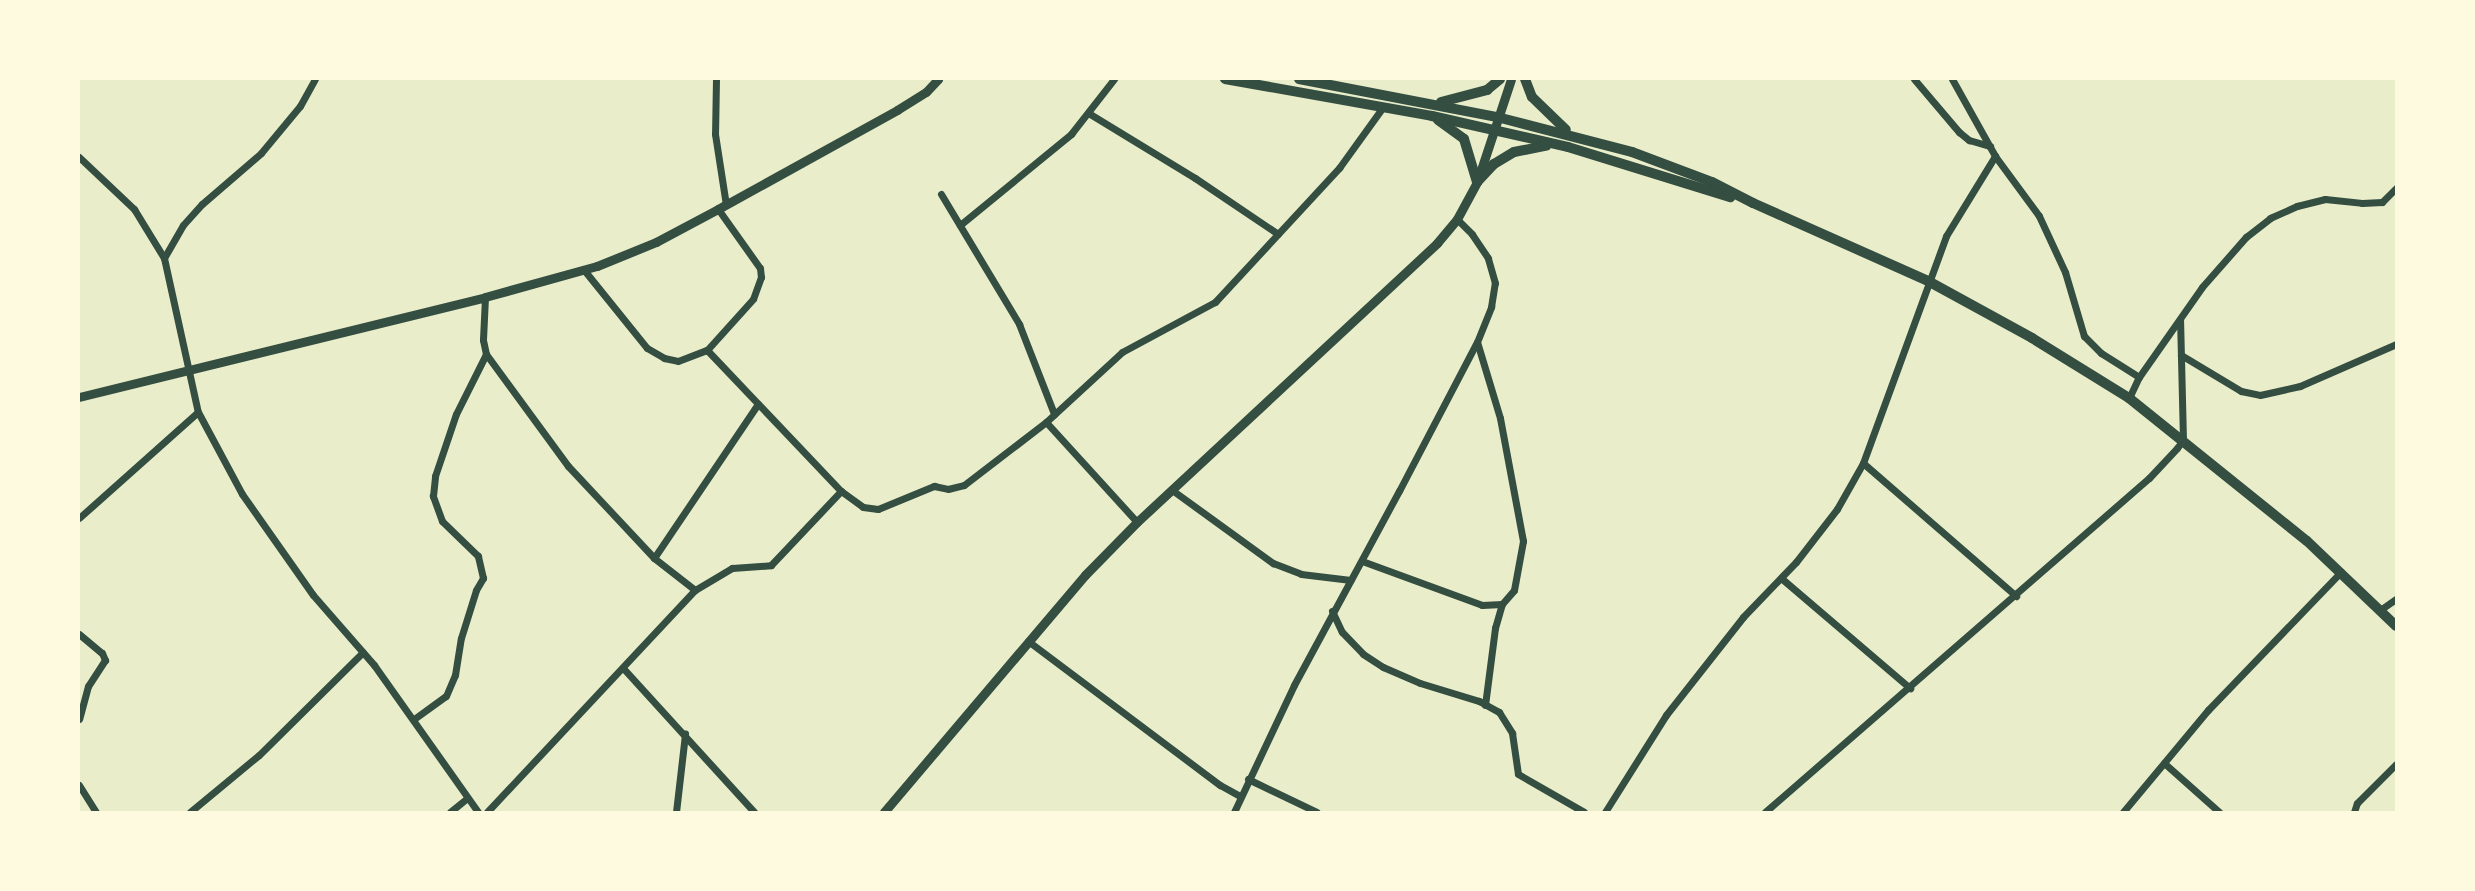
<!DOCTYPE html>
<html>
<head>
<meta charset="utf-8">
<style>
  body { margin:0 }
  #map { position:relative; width:2475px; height:891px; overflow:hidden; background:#e9edc9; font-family:Quicksand,sans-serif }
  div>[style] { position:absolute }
  .minor>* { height:7px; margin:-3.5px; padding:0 3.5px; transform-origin:3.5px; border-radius:3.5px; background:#344e41 }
  .tertiary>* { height:9px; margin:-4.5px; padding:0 4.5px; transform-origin:4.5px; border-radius:4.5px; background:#344e41 }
  .trunk>* { height:10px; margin:-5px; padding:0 5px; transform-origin:5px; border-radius:5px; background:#344e41 }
  span { translate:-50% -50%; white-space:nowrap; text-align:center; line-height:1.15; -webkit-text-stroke:6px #fefae0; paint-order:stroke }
  .frame { position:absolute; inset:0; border:80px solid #fefae0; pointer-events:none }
</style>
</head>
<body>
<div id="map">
  <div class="minor">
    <div style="left:716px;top:79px;width:55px;rotate:91deg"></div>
    <div style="left:715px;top:134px;width:72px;rotate:81.2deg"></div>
    <div style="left:1914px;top:79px;width:70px;rotate:49.7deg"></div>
    <div style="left:1959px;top:132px;width:13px;rotate:39deg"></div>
    <div style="left:1969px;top:140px;width:22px;rotate:16deg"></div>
    <div style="left:1952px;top:79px;width:88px;rotate:60.8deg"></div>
    <div style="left:1995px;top:156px;width:74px;rotate:53.7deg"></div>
    <div style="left:2039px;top:216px;width:62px;rotate:65.1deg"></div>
    <div style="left:2065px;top:272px;width:67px;rotate:73.5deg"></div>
    <div style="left:2084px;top:336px;width:24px;rotate:45deg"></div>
    <div style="left:2101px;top:353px;width:45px;rotate:32.3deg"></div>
    <div style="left:1090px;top:114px;width:123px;rotate:31.4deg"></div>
    <div style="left:1195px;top:178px;width:100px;rotate:34deg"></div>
    <div style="left:79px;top:157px;width:76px;rotate:43.4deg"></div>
    <div style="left:134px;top:209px;width:57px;rotate:58.5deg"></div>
    <div style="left:164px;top:258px;width:158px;rotate:77.6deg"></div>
    <div style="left:198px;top:412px;width:93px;rotate:61.8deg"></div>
    <div style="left:242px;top:494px;width:123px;rotate:54.9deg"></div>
    <div style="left:313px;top:595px;width:93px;rotate:48.9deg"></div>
    <div style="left:374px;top:665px;width:180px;rotate:54.7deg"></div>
    <div style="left:941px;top:194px;width:152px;rotate:59deg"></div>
    <div style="left:1019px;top:324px;width:97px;rotate:68.7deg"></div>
    <div style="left:718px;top:209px;width:72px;rotate:54.6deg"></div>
    <div style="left:760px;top:268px;width:9px;rotate:84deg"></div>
    <div style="left:761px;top:277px;width:23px;rotate:110deg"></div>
    <div style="left:753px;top:299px;width:69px;rotate:132deg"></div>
    <div style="left:707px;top:350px;width:195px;rotate:46.5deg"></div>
    <div style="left:841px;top:491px;width:27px;rotate:36deg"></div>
    <div style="left:863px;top:507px;width:15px;rotate:8deg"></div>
    <div style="left:878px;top:509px;width:61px;rotate:-22.3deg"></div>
    <div style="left:934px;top:486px;width:14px;rotate:12deg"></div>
    <div style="left:948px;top:489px;width:16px;rotate:-14deg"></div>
    <div style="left:964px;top:485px;width:103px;rotate:-37.5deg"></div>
    <div style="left:1046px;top:422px;width:103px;rotate:-42.6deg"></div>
    <div style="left:1122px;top:352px;width:106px;rotate:-28.3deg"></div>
    <div style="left:1215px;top:302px;width:183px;rotate:-47.2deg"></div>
    <div style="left:1339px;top:168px;width:75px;rotate:-54.2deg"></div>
    <div style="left:960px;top:225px;width:144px;rotate:-39.3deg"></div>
    <div style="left:1071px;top:134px;width:70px;rotate:-52deg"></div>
    <div style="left:164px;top:258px;width:38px;rotate:-60deg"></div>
    <div style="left:183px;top:225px;width:28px;rotate:-48deg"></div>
    <div style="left:202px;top:204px;width:78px;rotate:-40.8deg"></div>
    <div style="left:261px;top:153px;width:61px;rotate:-50.3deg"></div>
    <div style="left:300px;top:106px;width:31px;rotate:-61deg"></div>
    <div style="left:584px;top:270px;width:100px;rotate:51.1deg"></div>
    <div style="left:647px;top:348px;width:20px;rotate:30deg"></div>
    <div style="left:664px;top:358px;width:14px;rotate:12deg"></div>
    <div style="left:678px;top:361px;width:31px;rotate:-21deg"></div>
    <div style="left:485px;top:297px;width:43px;rotate:92.7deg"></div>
    <div style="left:483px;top:340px;width:14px;rotate:78deg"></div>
    <div style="left:486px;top:354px;width:139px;rotate:53.8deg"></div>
    <div style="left:568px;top:466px;width:126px;rotate:46.9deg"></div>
    <div style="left:654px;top:558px;width:52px;rotate:38deg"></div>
    <div style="left:2181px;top:355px;width:70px;rotate:31deg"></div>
    <div style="left:2241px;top:391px;width:19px;rotate:12deg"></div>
    <div style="left:2260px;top:395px;width:41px;rotate:-12.7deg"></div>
    <div style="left:2300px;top:386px;width:105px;rotate:-23.6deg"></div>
    <div style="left:2129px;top:398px;width:23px;rotate:-65deg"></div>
    <div style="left:2139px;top:377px;width:110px;rotate:-55deg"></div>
    <div style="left:2202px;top:287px;width:67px;rotate:-48.7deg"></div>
    <div style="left:2246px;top:237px;width:31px;rotate:-38deg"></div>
    <div style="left:2270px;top:218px;width:30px;rotate:-24deg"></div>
    <div style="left:2297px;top:206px;width:29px;rotate:-14deg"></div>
    <div style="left:2325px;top:199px;width:37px;rotate:6deg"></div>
    <div style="left:2362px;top:203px;width:20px;rotate:-3deg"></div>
    <div style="left:2382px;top:202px;width:20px;rotate:-45deg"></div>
    <div style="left:1046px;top:422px;width:135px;rotate:47.7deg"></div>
    <div style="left:1863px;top:463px;width:203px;rotate:41deg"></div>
    <div style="left:1172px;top:490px;width:125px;rotate:35.9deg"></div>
    <div style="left:1273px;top:563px;width:30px;rotate:21deg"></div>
    <div style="left:1301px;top:574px;width:50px;rotate:6.8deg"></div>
    <div style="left:79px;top:518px;width:159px;rotate:-41.7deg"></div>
    <div style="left:654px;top:558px;width:186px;rotate:-56deg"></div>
    <div style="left:1362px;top:561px;width:128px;rotate:20.1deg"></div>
    <div style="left:1482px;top:605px;width:20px;rotate:-3deg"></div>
    <div style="left:1502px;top:604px;width:18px;rotate:-49deg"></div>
    <div style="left:1514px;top:590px;width:50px;rotate:-79.6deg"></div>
    <div style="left:1523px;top:541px;width:125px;rotate:-100.6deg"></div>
    <div style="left:1500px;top:418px;width:79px;rotate:-106.8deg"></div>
    <div style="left:1781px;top:578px;width:170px;rotate:40.5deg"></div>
    <div style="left:2380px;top:610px;width:19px;rotate:-35deg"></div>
    <div style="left:1332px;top:611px;width:23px;rotate:65deg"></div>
    <div style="left:1342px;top:632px;width:30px;rotate:46deg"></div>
    <div style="left:1363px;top:654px;width:24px;rotate:33deg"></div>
    <div style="left:1383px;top:667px;width:40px;rotate:23.4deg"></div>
    <div style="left:1420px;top:683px;width:62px;rotate:17deg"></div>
    <div style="left:1479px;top:701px;width:23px;rotate:29deg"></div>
    <div style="left:1499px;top:712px;width:25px;rotate:58deg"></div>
    <div style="left:1512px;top:733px;width:41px;rotate:81.7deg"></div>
    <div style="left:1518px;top:774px;width:76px;rotate:29.9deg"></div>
    <div style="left:79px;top:634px;width:30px;rotate:40deg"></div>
    <div style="left:102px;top:653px;width:8px;rotate:67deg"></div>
    <div style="left:105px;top:660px;width:31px;rotate:123deg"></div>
    <div style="left:88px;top:686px;width:34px;rotate:105deg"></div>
    <div style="left:1028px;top:641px;width:240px;rotate:36.9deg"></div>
    <div style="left:1220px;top:785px;width:23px;rotate:29deg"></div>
    <div style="left:623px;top:668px;width:195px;rotate:47.7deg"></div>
    <div style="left:1485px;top:705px;width:78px;rotate:-82.6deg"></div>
    <div style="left:1495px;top:628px;width:25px;rotate:-74deg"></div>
    <div style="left:414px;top:719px;width:39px;rotate:-36deg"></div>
    <div style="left:446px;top:696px;width:23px;rotate:-67deg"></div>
    <div style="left:455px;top:675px;width:37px;rotate:-81deg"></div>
    <div style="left:461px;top:638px;width:50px;rotate:-72.6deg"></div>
    <div style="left:476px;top:590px;width:14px;rotate:-60deg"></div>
    <div style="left:483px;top:578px;width:23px;rotate:-103deg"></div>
    <div style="left:478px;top:556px;width:50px;rotate:-135.8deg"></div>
    <div style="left:442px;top:521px;width:27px;rotate:-110deg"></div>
    <div style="left:433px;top:496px;width:20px;rotate:-84deg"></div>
    <div style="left:435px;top:476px;width:65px;rotate:-71.3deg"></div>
    <div style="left:456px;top:414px;width:67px;rotate:-63.4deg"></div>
    <div style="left:2164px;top:763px;width:74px;rotate:41.7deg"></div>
    <div style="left:1248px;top:779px;width:76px;rotate:25.6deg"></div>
    <div style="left:79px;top:785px;width:32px;rotate:58deg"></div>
    <div style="left:190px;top:812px;width:89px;rotate:-39.6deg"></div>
    <div style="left:259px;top:755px;width:146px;rotate:-44.7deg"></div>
    <div style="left:450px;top:812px;width:22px;rotate:-39deg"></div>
    <div style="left:487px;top:812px;width:304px;rotate:-46.9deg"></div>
    <div style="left:695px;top:590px;width:43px;rotate:-30.7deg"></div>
    <div style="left:732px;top:568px;width:39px;rotate:-4deg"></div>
    <div style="left:771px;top:565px;width:102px;rotate:-46.6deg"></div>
    <div style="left:676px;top:812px;width:79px;rotate:-83.4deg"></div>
    <div style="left:1234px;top:812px;width:140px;rotate:-64.7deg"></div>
    <div style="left:1294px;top:685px;width:221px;rotate:-61.6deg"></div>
    <div style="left:1399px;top:491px;width:168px;rotate:-62.4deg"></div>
    <div style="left:1477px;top:342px;width:38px;rotate:-68deg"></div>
    <div style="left:1491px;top:307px;width:24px;rotate:-81deg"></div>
    <div style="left:1495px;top:283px;width:26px;rotate:-106deg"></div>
    <div style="left:1488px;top:258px;width:29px;rotate:-124deg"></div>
    <div style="left:1472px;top:234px;width:21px;rotate:-135deg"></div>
    <div style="left:1605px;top:812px;width:115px;rotate:-57.8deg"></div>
    <div style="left:1666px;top:715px;width:125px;rotate:-51.8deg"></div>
    <div style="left:1743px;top:617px;width:76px;rotate:-46.1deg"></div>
    <div style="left:1796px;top:562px;width:67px;rotate:-52.3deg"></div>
    <div style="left:1837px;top:509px;width:53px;rotate:-60.5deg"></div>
    <div style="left:1863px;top:463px;width:242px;rotate:-69.9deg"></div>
    <div style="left:1946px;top:236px;width:94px;rotate:-58.5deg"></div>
    <div style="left:1765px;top:812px;width:509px;rotate:-41.02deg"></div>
    <div style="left:2149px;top:478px;width:41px;rotate:-47deg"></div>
    <div style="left:2177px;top:448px;width:10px;rotate:-53deg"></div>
    <div style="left:2183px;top:440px;width:120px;rotate:-91.4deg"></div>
    <div style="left:2123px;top:812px;width:133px;rotate:-50.2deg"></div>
    <div style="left:2208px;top:710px;width:192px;rotate:-46.1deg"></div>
    <div style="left:2354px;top:812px;width:9px;rotate:-72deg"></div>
    <div style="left:2357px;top:803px;width:55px;rotate:-45deg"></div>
  </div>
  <div class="tertiary">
    <div style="left:79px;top:397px;width:418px;rotate:-13.8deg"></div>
    <div style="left:485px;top:297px;width:116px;rotate:-15.5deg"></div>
    <div style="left:597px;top:266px;width:64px;rotate:-22.1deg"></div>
    <div style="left:656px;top:242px;width:70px;rotate:-28deg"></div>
    <div style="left:718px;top:209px;width:205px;rotate:-28.9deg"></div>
    <div style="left:897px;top:110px;width:34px;rotate:-32deg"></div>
    <div style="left:926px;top:92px;width:18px;rotate:-47deg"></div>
    <div style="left:884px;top:812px;width:311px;rotate:-49.7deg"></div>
    <div style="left:1085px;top:575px;width:74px;rotate:-45.5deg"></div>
    <div style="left:1137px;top:522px;width:410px;rotate:-42.9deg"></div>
    <div style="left:1437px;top:243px;width:31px;rotate:-50deg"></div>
    <div style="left:1457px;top:219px;width:42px;rotate:-61.6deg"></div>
    <div style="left:1477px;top:182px;width:108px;rotate:-71.7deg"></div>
  </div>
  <div class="trunk">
    <div style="left:1225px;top:79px;width:210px;rotate:10.1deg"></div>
    <div style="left:1432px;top:116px;width:139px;rotate:12.8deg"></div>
    <div style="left:1568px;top:147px;width:170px;rotate:17.2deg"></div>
    <div style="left:1299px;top:79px;width:202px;rotate:10.9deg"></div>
    <div style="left:1497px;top:117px;width:139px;rotate:14.5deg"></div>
    <div style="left:1632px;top:152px;width:85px;rotate:20.6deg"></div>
    <div style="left:1712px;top:182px;width:46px;rotate:27.1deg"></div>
    <div style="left:1753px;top:203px;width:192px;rotate:24deg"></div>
    <div style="left:1928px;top:281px;width:119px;rotate:28.7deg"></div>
    <div style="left:2032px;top:338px;width:114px;rotate:31.7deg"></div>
    <div style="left:2129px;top:398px;width:228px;rotate:38.8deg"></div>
    <div style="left:2307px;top:541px;width:123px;rotate:43.7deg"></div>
    <div style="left:1525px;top:79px;width:19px;rotate:69deg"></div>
    <div style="left:1532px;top:97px;width:47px;rotate:44.1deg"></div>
    <div style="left:1441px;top:102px;width:48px;rotate:-14.6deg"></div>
    <div style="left:1487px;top:90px;width:17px;rotate:-40deg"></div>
    <div style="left:1438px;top:120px;width:32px;rotate:36deg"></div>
    <div style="left:1464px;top:139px;width:45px;rotate:73.2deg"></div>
    <div style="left:1477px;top:182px;width:25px;rotate:-47deg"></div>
    <div style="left:1494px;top:164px;width:23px;rotate:-31deg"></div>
    <div style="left:1514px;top:152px;width:33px;rotate:-11deg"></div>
  </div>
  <div class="frame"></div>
</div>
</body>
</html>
